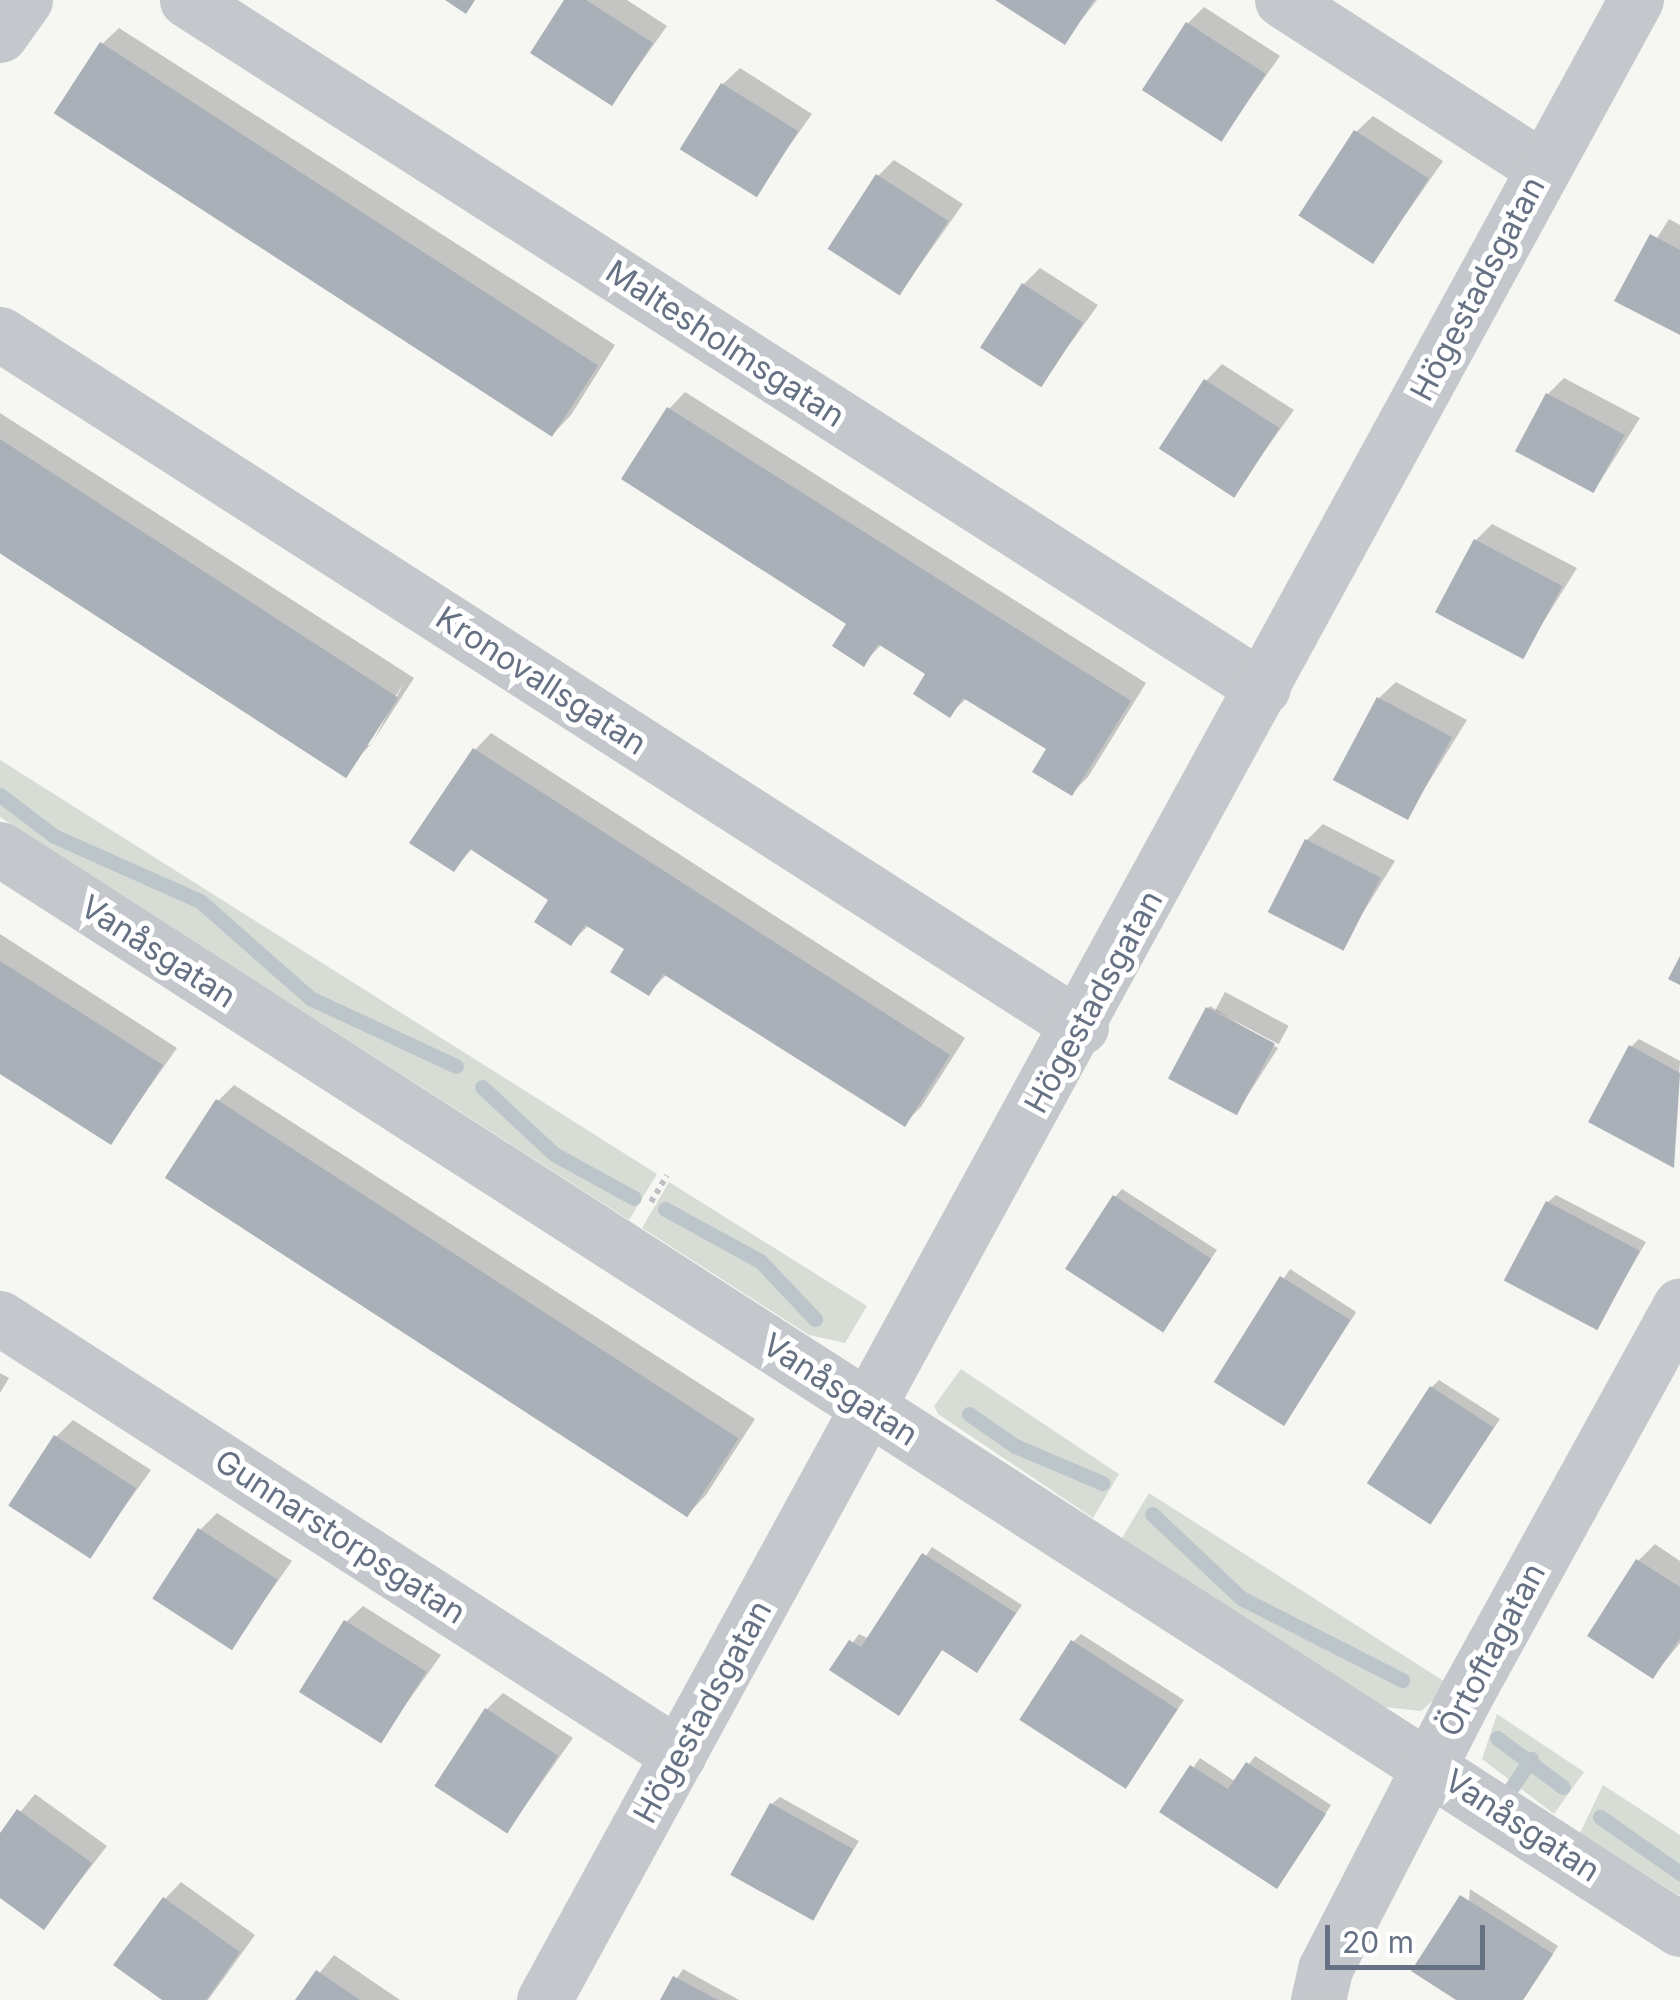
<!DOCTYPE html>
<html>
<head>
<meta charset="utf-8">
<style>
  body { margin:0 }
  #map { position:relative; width:1680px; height:2000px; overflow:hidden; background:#f6f7f3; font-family:Inter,sans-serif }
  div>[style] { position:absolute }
  .green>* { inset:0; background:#d7ddd4 }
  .shadow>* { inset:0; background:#0003; transform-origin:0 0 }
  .stream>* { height:15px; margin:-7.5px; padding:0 7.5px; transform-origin:7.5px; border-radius:7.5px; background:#bcc5ca }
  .building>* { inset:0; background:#aab0b8; transform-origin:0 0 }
  .path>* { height:6px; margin-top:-3px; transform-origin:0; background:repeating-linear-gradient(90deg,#bebfc2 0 5px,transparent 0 10px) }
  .minor>* { height:55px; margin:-27.5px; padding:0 27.5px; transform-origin:27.5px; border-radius:27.5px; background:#c4c7cb }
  span { translate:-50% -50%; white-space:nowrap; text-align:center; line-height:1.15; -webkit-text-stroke:10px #fff; paint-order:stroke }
  .street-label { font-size:32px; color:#667284 }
  .scale { position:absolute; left:1325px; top:1925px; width:160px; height:45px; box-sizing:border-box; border:5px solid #667284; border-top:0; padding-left:12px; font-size:30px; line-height:35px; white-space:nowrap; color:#667284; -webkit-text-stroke:8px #fff; paint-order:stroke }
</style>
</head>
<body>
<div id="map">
  <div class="green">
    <div style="clip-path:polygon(0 760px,657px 1174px,629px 1220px,0 817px)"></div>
    <div style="clip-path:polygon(669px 1182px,867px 1306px,845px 1343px,809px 1335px,642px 1228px)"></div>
    <div style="clip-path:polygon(961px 1369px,1119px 1474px,1093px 1518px,938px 1414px,934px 1406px)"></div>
    <div style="clip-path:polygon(1149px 1493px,1450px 1685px,1421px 1711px,1384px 1707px,1122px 1538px)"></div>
    <div style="clip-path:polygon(1497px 1714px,1584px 1772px,1554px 1814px,1482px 1759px)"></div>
    <div style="clip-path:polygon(1603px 1785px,1680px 1835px,1680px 1896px,1580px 1833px)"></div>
  </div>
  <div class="shadow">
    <div style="clip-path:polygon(567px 0,627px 0,667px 26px,612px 103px)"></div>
    <div style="clip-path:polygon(999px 0,1097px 0,1065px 41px)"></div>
    <div style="clip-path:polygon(1204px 7px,1280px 56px,1222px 138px,1188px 23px)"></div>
    <div style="clip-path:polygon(119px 28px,615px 345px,571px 415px,555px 432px,102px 44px)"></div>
    <div style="clip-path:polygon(740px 68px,812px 114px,755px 194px,723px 84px)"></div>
    <div style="clip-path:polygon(1373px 116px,1443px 161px,1374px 260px,1356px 132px)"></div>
    <div style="clip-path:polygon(894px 160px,963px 204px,900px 293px,878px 176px)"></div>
    <div style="clip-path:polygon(1669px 219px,1680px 225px,1680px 332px,1618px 300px)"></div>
    <div style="clip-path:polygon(1040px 268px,1098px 305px,1041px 384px,1024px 284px)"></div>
    <div style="clip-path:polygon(1222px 364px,1294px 410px,1234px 494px,1206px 381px)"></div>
    <div style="clip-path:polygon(1564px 378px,1640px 418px,1594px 491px,1548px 394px)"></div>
    <div style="clip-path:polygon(685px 392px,1146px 683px,1088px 777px,1072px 793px,1049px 748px,967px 698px,949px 715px,929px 673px,882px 644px,864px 663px,849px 623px,669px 409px)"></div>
    <div style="clip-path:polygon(evenodd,0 413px,414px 678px,372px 743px,356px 760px,0 532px,0 413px,404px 683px,371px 745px,365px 745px,404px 683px)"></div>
    <div style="clip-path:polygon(1492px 524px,1577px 568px,1522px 656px,1476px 540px)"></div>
    <div style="clip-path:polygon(1396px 682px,1467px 720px,1407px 817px,1379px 698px)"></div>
    <div style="clip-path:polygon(491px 733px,965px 1038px,921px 1107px,904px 1124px,667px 974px,649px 993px,628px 949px,589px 925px,571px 943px,551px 900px,473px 848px,454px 869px,475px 750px)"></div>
    <div style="clip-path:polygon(1323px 824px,1395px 861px,1341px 948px,1307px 840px)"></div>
    <div style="clip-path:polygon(0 934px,177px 1048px,111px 1142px,0 1071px)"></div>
    <div style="left:1225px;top:992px;width:72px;height:21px;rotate:28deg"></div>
    <div style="clip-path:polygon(1210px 1006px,1278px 1048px,1237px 1112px,1208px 1008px)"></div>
    <div style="clip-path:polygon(1639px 1039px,1680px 1061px,1673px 1165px,1631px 1047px)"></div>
    <div style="clip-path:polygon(234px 1085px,755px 1419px,706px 1495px,690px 1512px,218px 1101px)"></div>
    <div style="clip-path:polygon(1122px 1189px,1217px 1250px,1163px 1328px,1115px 1197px)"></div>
    <div style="clip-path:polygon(1556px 1195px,1646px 1242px,1597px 1327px,1548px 1202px)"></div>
    <div style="left:1290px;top:1269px;width:79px;height:133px;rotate:33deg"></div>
    <div style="clip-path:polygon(0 1373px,9px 1378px,0 1393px)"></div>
    <div style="clip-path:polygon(1439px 1380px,1500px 1419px,1432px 1521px,1432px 1387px)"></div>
    <div style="clip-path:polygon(73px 1420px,151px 1470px,90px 1555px,56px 1437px)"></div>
    <div style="clip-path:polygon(217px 1513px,292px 1561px,231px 1647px,200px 1530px)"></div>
    <div style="clip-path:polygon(1655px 1544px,1680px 1561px,1680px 1643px,1653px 1676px,1638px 1561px)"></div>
    <div style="clip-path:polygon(932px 1547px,1022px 1605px,977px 1670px,943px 1648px,906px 1705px,833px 1669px,859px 1634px,869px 1639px)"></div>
    <div style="clip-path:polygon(363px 1606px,441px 1655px,379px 1742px,346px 1622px)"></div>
    <div style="clip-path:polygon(1081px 1634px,1184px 1700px,1127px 1785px,1073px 1642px)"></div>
    <div style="clip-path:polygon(503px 1693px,573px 1738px,508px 1830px,487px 1709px)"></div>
    <div style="clip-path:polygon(1255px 1756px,1331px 1805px,1284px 1878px,1162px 1812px,1200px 1758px,1236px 1782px)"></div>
    <div style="clip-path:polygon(35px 1794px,107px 1846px,44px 1927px,0 1895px,0 1837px)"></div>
    <div style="clip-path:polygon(780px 1797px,859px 1841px,813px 1917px,772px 1804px)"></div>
    <div style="clip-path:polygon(181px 1882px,255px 1935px,208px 2000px,166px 2000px,165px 1899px)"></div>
    <div style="clip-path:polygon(1470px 1889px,1558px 1946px,1523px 2000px,1460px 2000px)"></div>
    <div style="clip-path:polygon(334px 1955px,400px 2000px,298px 2000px)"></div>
    <div style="clip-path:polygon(683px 1969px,739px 2000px,663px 2000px)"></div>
  </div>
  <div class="stream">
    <div style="left:0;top:795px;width:68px;rotate:37.2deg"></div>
    <div style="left:54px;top:836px;width:160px;rotate:24deg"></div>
    <div style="left:200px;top:901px;width:147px;rotate:41.4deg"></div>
    <div style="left:310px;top:998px;width:161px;rotate:25deg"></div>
    <div style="left:482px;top:1087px;width:98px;rotate:42.9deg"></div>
    <div style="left:554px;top:1154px;width:91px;rotate:28.8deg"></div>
    <div style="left:665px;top:1209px;width:108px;rotate:28.7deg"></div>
    <div style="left:760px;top:1261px;width:80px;rotate:46.5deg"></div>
    <div style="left:969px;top:1414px;width:56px;rotate:34.8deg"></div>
    <div style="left:1015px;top:1446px;width:95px;rotate:23deg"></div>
    <div style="left:1152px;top:1514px;width:122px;rotate:43.3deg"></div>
    <div style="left:1241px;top:1598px;width:181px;rotate:27deg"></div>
    <div style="left:1497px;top:1738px;width:82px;rotate:36.6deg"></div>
    <div style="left:1512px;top:1787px;width:34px;rotate:-56deg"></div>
    <div style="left:1600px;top:1817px;width:98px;rotate:35deg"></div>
  </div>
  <div class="building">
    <div style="clip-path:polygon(445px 0,475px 0,466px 14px)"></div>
    <div style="clip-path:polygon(564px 0,586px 0,653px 43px,612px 106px,530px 53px)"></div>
    <div style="clip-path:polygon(995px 0,1094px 0,1065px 45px)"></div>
    <div style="left:1186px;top:22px;width:95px;height:81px;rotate:33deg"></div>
    <div style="left:100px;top:42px;width:594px;height:85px;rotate:33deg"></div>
    <div style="left:721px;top:83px;width:91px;height:78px;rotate:32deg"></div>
    <div style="left:1354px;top:130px;width:89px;height:102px;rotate:33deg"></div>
    <div style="left:876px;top:174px;width:86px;height:89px;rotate:33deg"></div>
    <div style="clip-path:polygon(1650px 234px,1680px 250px,1680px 335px,1614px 301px)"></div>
    <div style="left:1022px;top:283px;width:73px;height:77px;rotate:33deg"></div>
    <div style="left:1204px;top:379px;width:90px;height:83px;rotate:33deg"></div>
    <div style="left:1546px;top:393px;width:89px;height:66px;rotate:28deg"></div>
    <div style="clip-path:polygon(667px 407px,1131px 701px,1072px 796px,1032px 772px,1046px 749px,963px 698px,950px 718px,913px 694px,925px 674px,878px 644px,864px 667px,832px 646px,846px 624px,621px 479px)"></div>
    <div style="left:0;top:439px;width:475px;height:96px;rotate:33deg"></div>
    <div style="left:1474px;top:539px;width:100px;height:83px;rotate:28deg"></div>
    <div style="left:1377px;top:697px;width:85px;height:94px;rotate:28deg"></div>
    <div style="clip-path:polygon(473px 748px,950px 1055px,905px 1127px,663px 974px,649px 996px,610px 972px,624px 949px,585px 925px,571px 946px,534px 922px,548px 900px,470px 849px,454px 872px,409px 843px)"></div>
    <div style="left:1305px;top:839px;width:85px;height:82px;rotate:27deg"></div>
    <div style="clip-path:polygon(1680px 956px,1680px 985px,1668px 979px)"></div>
    <div style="clip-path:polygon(0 961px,163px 1065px,111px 1145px,0 1074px)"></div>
    <div style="left:1206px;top:1007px;width:78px;height:81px;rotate:28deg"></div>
    <div style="clip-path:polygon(1629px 1045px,1680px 1073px,1674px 1168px,1588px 1122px)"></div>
    <div style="left:216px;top:1099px;width:623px;height:94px;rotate:33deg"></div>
    <div style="left:1113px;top:1195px;width:117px;height:88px;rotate:33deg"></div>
    <div style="left:1546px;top:1201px;width:106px;height:90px;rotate:28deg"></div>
    <div style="left:1280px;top:1276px;width:83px;height:125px;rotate:32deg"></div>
    <div style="left:1430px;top:1386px;width:76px;height:116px;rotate:33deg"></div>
    <div style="left:54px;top:1435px;width:98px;height:84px;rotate:33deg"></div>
    <div style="left:198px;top:1528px;width:95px;height:84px;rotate:33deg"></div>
    <div style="clip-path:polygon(922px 1553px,1016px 1613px,977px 1673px,942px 1650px,899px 1716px,829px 1670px,849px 1640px,861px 1647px)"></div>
    <div style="clip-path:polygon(1636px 1559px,1680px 1587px,1680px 1638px,1653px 1679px,1587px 1636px)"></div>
    <div style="left:344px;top:1620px;width:97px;height:85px;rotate:32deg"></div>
    <div style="left:1071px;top:1640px;width:127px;height:95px;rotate:33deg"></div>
    <div style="left:485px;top:1708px;width:87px;height:93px;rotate:33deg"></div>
    <div style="clip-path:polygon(1246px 1762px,1326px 1814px,1277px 1889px,1159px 1812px,1190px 1765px,1228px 1789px)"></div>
    <div style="left:770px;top:1803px;width:95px;height:82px;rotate:29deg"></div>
    <div style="clip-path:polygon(17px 1809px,92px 1863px,44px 1930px,0 1898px,0 1833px)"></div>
    <div style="clip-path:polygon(1460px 1895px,1553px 1954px,1523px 2000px,1456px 2000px,1411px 1971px)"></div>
    <div style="clip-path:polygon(163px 1897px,240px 1952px,206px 2000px,162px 2000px,113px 1965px)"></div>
    <div style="clip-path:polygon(316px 1970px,360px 2000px,295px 2000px)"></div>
    <div style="clip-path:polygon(673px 1976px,718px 2000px,660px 2000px)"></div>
  </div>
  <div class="path">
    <div style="left:651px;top:1202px;width:31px;rotate:-59deg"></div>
  </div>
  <div class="minor">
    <div style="left:187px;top:0;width:1277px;rotate:32.6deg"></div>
    <div style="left:1282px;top:0;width:310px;rotate:32.8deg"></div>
    <div style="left:0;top:35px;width:43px;rotate:-54.5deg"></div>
    <div style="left:0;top:334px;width:1284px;rotate:32.66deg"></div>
    <div style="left:0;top:849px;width:1997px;rotate:32.74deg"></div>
    <div style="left:0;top:1318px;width:807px;rotate:32.77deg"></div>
    <div style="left:544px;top:2000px;width:2279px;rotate:-61.37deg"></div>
    <div style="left:1318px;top:2000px;width:32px;rotate:-77deg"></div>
    <div style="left:1325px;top:1969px;width:313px;rotate:-62.8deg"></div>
    <div style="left:1468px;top:1691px;width:440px;rotate:-61.2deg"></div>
  </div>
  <div class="street-label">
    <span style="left:1478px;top:289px;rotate:-62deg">Högestadsgatan</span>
    <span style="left:725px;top:344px;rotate:33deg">Maltesholmsgatan</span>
    <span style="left:541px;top:681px;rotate:33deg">Kronovallsgatan</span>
    <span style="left:158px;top:952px;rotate:33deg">Vanåsgatan</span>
    <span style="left:1094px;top:1002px;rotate:-61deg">Högestadsgatan</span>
    <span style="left:840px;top:1390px;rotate:33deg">Vanåsgatan</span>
    <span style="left:340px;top:1537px;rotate:33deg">Gunnarstorpsgatan</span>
    <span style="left:1492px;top:1650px;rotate:-62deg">Örtoftagatan</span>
    <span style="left:703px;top:1712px;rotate:-61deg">Högestadsgatan</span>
    <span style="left:1522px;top:1826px;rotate:33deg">Vanåsgatan</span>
  </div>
  <div class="scale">20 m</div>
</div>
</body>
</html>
